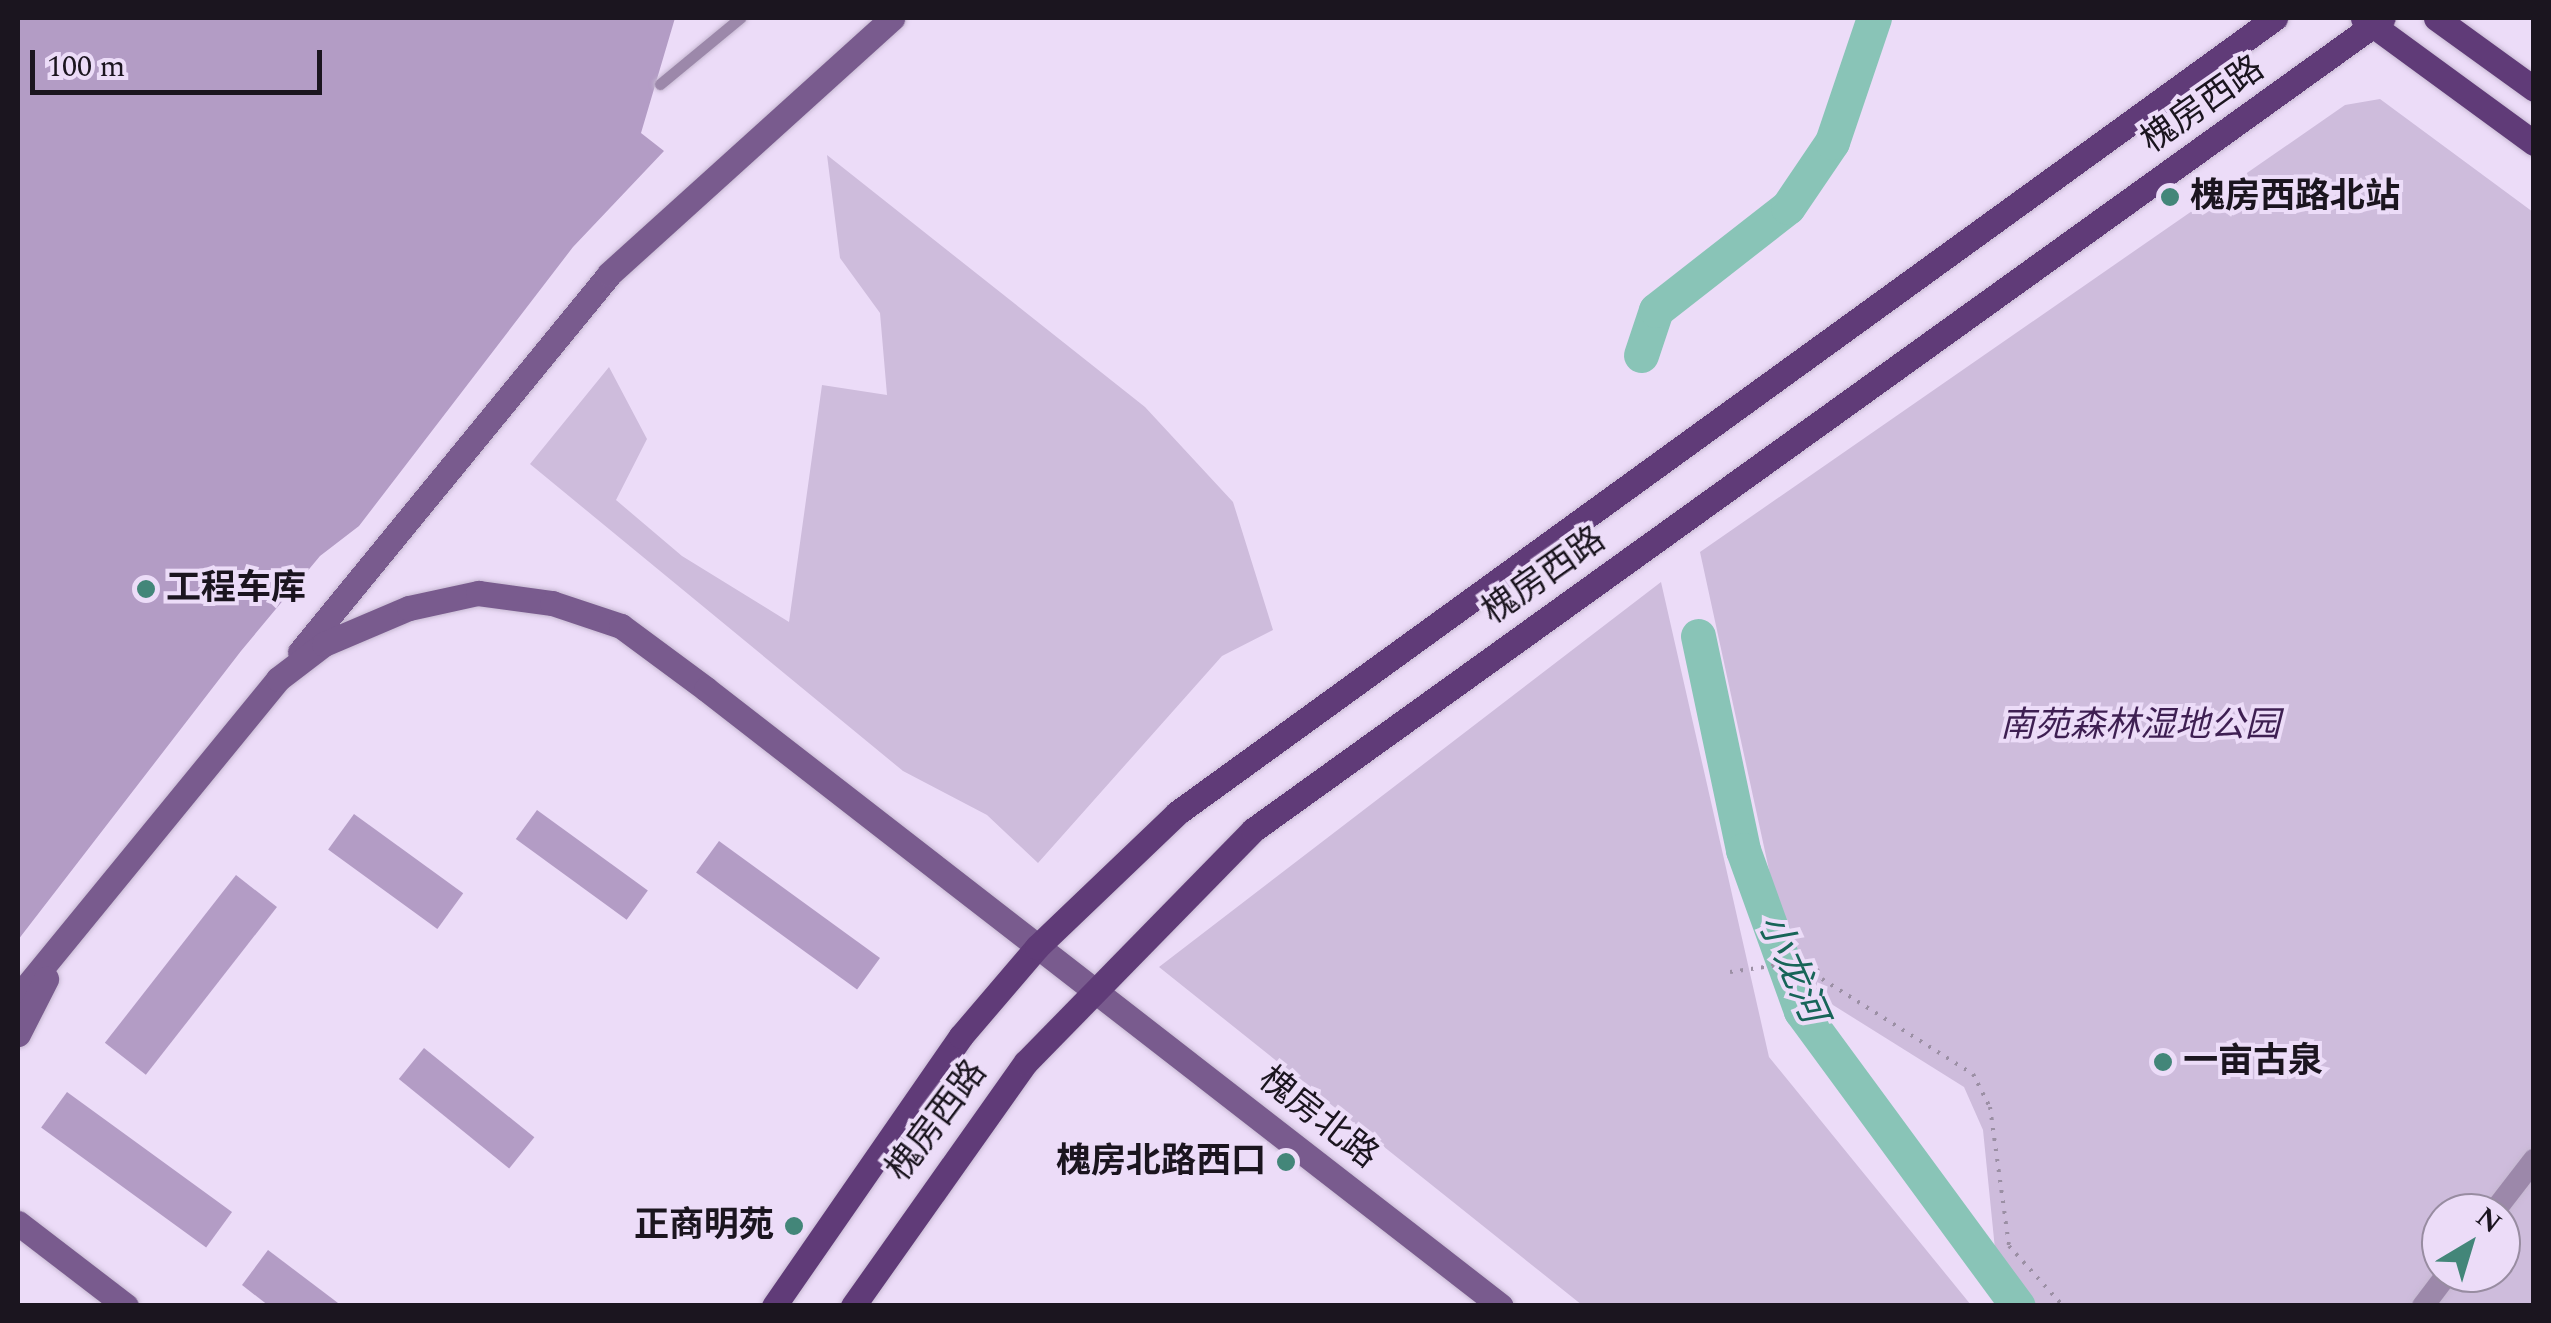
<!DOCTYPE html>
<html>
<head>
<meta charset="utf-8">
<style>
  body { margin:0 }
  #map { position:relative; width:2551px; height:1323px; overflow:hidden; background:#ecdcf8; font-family:Spectral,"Noto Sans SC",serif }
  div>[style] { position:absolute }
  .green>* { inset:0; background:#cebcdc }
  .river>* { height:35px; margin:-17.5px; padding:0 17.5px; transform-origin:17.5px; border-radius:17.5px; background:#89c4b7 }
  .building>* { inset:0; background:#b39cc5; transform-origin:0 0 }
  .path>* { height:4px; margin-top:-2px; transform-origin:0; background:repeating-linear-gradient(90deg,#9b8fa4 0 2.5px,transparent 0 10.5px) }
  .roads { filter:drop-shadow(0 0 2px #c6b8d1) drop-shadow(0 0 2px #c6b8d1) }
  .lane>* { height:11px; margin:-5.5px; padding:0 5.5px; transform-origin:5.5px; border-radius:5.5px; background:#9c88aa }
  .street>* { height:22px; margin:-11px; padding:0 11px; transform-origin:11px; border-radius:11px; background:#9c88aa }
  .secondary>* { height:25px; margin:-12.5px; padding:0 12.5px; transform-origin:12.5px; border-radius:12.5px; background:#795b8e }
  .primary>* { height:25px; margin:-12.5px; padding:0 12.5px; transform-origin:12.5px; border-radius:12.5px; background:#603b78 }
  .dots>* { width:28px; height:28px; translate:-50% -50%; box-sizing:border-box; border:5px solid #ecdcf8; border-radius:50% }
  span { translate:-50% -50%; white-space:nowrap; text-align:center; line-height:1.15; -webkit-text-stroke:8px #ecdcf8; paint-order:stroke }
  .street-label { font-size:35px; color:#1b151f }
  .poi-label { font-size:35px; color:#1b151f; font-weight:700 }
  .left { translate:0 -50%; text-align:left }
  .right { translate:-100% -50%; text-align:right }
  .park-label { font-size:35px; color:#3e1f52; font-style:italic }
  .water-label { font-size:38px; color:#186558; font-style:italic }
  .frame { position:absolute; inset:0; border:20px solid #1b151f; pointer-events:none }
  .north { position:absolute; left:2421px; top:1193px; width:100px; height:100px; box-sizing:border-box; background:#ecdcf8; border:2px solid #988ca1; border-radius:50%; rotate:38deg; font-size:28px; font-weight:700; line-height:40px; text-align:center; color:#1b151f }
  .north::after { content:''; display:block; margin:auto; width:35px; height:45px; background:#438679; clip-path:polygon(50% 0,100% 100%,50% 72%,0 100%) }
  .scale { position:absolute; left:30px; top:50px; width:292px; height:45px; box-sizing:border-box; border:5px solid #1b151f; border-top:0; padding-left:12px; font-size:30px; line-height:35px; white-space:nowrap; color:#1b151f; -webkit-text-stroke:8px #ecdcf8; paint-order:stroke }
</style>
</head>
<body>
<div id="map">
  <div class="green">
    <div style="clip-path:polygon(evenodd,2380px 99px,2533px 212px,2533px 1305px,2036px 1305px,1996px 1259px,1983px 1130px,1964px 1087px,1809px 990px,1784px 939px,1700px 552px,2345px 105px,2380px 99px,2441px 1213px,2501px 1213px,2501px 1273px,2441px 1273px,2441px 1213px)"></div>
    <div style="clip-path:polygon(827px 155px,1145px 407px,1233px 502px,1273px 630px,1222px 656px,1038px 863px,987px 815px,903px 771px,530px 464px,609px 367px,647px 439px,616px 500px,682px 556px,789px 622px,822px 385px,887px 395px,880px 313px,840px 258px)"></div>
    <div style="clip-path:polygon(1661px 582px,1769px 1057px,1971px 1305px,1582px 1305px,1159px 967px)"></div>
  </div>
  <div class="river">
    <div style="left:1641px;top:355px;width:47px;rotate:-71.6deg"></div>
    <div style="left:1656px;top:310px;width:167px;rotate:-38deg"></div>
    <div style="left:1788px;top:207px;width:78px;rotate:-55.9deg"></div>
    <div style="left:1832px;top:142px;width:131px;rotate:-71.3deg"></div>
    <div style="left:1698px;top:636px;width:219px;rotate:78.1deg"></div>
    <div style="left:1743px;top:850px;width:171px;rotate:70.2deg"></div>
    <div style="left:1801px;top:1011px;width:366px;rotate:53.7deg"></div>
  </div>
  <div class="building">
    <div style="clip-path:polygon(18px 18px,675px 18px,641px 133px,664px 151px,573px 247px,359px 526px,320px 556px,241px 651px,18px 940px)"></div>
    <div style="left:537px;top:810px;width:137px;height:36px;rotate:36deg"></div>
    <div style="left:354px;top:814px;width:135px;height:44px;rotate:36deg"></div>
    <div style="left:719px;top:841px;width:199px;height:39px;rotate:36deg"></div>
    <div style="left:236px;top:875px;width:52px;height:213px;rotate:38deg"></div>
    <div style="left:424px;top:1048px;width:142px;height:40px;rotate:39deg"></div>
    <div style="left:67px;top:1092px;width:204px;height:44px;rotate:36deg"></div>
    <div style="clip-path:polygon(268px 1250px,342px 1306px,269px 1306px,242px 1285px)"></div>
  </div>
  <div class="path">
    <div style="left:1730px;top:972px;width:83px;rotate:-8.3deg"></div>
    <div style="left:1812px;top:960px;width:21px;rotate:62deg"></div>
    <div style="left:1822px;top:979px;width:178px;rotate:32.2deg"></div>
    <div style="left:1973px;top:1074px;width:37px;rotate:63deg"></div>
    <div style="left:1990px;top:1107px;width:140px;rotate:82.2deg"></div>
    <div style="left:2009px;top:1246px;width:81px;rotate:48deg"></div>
  </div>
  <div class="roads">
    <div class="lane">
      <div style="left:660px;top:84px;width:104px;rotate:-39.5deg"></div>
    </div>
    <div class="street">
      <div style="left:2493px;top:1213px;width:67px;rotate:-52.3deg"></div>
      <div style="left:2423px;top:1306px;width:41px;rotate:-52.9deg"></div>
    </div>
    <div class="secondary">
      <div style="left:300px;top:652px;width:488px;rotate:-50.7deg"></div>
      <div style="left:609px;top:274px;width:382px;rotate:-42.1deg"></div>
      <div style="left:18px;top:997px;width:411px;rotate:-50.7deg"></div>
      <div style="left:278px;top:679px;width:58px;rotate:-37.3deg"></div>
      <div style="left:324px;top:644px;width:92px;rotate:-23deg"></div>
      <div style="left:409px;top:608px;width:71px;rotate:-12.3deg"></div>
      <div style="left:478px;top:593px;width:75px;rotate:7.7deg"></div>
      <div style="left:552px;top:603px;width:73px;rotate:18.4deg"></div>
      <div style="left:621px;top:626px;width:106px;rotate:36.5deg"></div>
      <div style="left:706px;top:689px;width:1006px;rotate:37.82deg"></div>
      <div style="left:18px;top:1034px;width:62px;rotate:-63deg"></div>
      <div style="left:18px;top:1223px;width:136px;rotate:37.5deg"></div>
    </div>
    <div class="primary">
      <div style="left:2363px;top:18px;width:212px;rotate:36.2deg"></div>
      <div style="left:2436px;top:18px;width:121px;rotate:35.9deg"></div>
      <div style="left:774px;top:1306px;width:328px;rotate:-55.3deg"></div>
      <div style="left:961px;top:1036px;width:117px;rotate:-49.5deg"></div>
      <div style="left:1037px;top:947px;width:194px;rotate:-43.7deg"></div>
      <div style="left:1177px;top:813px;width:1356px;rotate:-35.91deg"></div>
      <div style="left:853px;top:1306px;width:299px;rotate:-54.7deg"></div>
      <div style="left:1026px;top:1062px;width:325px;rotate:-45.6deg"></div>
      <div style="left:1253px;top:830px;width:1391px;rotate:-35.7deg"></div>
    </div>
  </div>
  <div class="dots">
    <div style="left:2170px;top:197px;background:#438679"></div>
    <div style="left:146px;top:589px;background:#438679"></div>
    <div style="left:2163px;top:1062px;background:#438679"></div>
    <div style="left:1286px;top:1162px;background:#438679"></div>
    <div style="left:794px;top:1226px;background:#438679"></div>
  </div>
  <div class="street-label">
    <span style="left:2203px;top:105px;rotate:-35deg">槐房西路</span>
    <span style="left:1544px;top:576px;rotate:-35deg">槐房西路</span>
    <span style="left:1318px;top:1118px;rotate:38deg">槐房北路</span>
    <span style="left:937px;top:1121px;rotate:-53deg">槐房西路</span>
  </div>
  <div class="poi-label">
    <span class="left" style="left:2190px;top:197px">槐房西路北站</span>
    <span class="left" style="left:166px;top:589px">工程车库</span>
    <span class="left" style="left:2183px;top:1062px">一亩古泉</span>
    <span class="right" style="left:1266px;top:1162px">槐房北路西口</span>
    <span class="right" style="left:774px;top:1226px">正商明苑</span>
  </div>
  <div class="park-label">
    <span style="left:2140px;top:726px">南苑森林湿地公园</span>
  </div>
  <div class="water-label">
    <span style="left:1791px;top:969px;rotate:66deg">小龙河</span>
  </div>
  <div class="frame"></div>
  <div class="north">N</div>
  <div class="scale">100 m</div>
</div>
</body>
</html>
